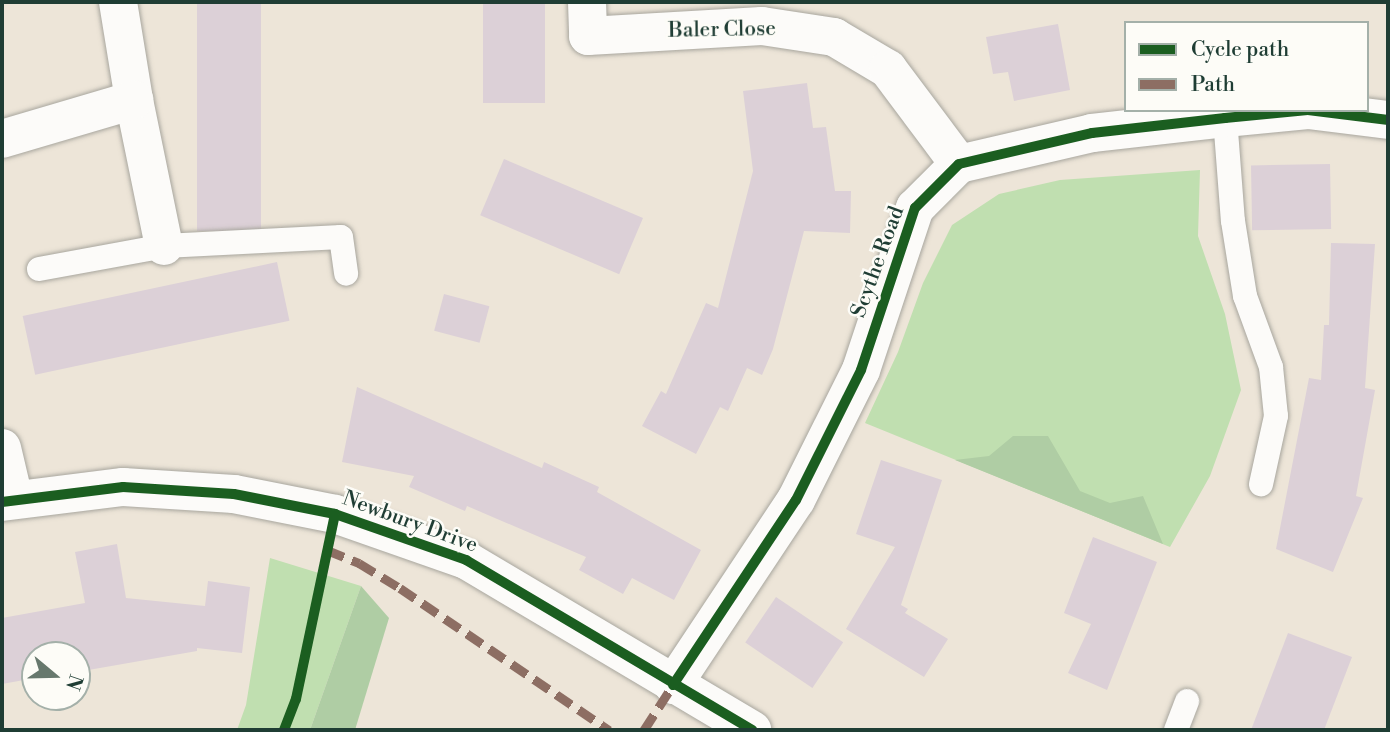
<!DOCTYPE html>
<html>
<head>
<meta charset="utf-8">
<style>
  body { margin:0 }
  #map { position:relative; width:1390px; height:732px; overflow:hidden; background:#ede5d8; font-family:"Libre Bodoni",serif }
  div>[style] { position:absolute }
  .green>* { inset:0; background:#c0dfb0 }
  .forest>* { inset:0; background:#afcda4 }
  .building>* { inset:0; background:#dcd0d7; transform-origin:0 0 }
  .roads { filter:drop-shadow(0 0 2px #a8a69e) drop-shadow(0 0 2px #a8a69e) }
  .lane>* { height:24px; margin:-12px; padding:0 12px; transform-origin:12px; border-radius:12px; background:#fcfbf9 }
  .street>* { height:38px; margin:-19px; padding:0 19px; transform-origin:19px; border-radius:19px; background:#fcfbf9 }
  .quiet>* { height:9px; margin-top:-4.5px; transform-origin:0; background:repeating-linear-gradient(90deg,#8d6e63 0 18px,transparent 0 27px) }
  .cycleway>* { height:10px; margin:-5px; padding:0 5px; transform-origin:5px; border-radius:5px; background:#1b5e20 }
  span { translate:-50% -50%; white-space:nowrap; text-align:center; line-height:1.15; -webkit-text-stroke:5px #fdfcf7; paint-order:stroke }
  .street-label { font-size:21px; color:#1f3d34 }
  .frame { position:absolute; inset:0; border:4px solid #1f3d34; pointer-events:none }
  .legend { position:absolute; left:1124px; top:21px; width:245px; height:91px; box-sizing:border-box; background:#fdfcf7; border:2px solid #a4b0a9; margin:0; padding:9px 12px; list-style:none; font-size:21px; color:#1f3d34 }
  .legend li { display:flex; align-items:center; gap:14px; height:35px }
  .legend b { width:35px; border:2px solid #a4b0a9 }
  .north { position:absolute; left:21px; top:641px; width:70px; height:70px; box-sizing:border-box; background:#fdfcf7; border:2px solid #a4b0a9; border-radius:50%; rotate:109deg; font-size:19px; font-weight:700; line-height:28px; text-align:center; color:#1f3d34 }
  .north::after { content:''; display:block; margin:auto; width:24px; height:32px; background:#67786d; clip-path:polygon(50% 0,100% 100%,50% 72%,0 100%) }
</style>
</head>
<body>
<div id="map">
  <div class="green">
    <div style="clip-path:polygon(1200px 170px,1198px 236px,1225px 314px,1241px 390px,1210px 476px,1170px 547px,865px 423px,898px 352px,923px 283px,952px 225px,999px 194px,1060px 180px)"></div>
    <div style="clip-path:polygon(270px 558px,361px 586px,310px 730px,237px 730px,246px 705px)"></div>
  </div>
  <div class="forest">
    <div style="clip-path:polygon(1013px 436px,1048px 436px,1080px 491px,1110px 503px,1143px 496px,1163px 544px,955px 460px,989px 456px)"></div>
    <div style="clip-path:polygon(361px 586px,389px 618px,355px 730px,310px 730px)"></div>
  </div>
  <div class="building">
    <div style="left:197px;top:2px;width:64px;height:229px"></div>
    <div style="left:483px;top:2px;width:62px;height:101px"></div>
    <div style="clip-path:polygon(1058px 24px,1070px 90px,1014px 101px,1008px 72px,993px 74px,986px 37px)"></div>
    <div style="clip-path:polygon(807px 83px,813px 128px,826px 127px,835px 191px,851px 191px,850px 233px,804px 231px,773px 349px,762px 375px,747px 368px,728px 411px,720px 407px,696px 454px,642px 426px,661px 391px,666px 394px,706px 303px,718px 308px,753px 171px,743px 91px)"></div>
    <div style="left:504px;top:159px;width:151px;height:61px;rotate:23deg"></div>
    <div style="left:1330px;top:164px;width:65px;height:79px;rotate:89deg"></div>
    <div style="clip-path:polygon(1331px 243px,1375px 244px,1365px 388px,1375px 390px,1356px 496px,1363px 498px,1333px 572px,1276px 549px,1309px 378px,1321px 380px,1324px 325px,1329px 325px)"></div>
    <div style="left:277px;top:262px;width:60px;height:260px;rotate:78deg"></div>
    <div style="left:444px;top:294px;width:47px;height:38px;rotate:15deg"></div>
    <div style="clip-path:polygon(357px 387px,542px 468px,544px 462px,599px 487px,597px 492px,701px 550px,674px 600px,632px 578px,623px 594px,579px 570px,586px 557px,467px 506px,465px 511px,409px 487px,414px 476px,342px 462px)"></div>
    <div style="clip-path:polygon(881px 460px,942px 480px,901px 605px,908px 609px,905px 613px,948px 639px,924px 677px,846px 629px,895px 547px,856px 534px)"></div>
    <div style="clip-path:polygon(1093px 537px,1157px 562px,1107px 690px,1068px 673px,1091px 624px,1064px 613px)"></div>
    <div style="clip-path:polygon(117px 544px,126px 598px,205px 606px,208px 581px,250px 587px,242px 653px,197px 648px,197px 651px,77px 672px,77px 655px,35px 655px,35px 678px,2px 684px,2px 618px,85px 603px,75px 552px)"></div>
    <div style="left:776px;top:597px;width:81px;height:55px;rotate:34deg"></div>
    <div style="clip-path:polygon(1288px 633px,1352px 657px,1324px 730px,1251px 730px)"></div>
  </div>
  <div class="roads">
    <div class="lane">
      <div style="left:1225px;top:118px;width:103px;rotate:85.6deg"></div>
      <div style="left:1233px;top:221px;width:76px;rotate:80.9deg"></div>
      <div style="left:1245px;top:296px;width:76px;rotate:69.9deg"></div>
      <div style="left:1271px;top:367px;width:49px;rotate:84.2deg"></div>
      <div style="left:1276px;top:416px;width:70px;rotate:102.4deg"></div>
      <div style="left:39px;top:269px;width:127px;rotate:-10.4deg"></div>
      <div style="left:164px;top:246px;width:177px;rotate:-2.9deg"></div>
      <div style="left:341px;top:237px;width:37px;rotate:82deg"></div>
      <div style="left:1176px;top:730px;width:31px;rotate:-69deg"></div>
    </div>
    <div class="street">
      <div style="left:118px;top:2px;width:99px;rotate:80.7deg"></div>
      <div style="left:134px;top:100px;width:149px;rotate:78.4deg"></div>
      <div style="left:587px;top:2px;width:34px;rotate:88deg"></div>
      <div style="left:588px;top:36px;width:174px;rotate:-3.3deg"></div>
      <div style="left:762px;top:26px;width:73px;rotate:8.7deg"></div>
      <div style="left:834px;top:37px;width:63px;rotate:30.7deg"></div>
      <div style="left:888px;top:69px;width:119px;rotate:53.2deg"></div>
      <div style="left:2px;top:139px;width:138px;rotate:-16.5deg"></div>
      <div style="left:2px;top:448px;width:52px;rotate:76.8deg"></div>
      <div style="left:2px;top:502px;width:122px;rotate:-7.1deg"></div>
      <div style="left:123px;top:487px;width:111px;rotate:3.6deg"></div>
      <div style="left:234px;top:494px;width:103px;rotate:11.2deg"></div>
      <div style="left:335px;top:514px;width:139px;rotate:19.3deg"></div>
      <div style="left:466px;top:560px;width:333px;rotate:30.7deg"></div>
      <div style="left:673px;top:685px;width:222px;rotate:-56.4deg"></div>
      <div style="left:796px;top:500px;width:145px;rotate:-63.4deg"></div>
      <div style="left:861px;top:370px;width:171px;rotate:-71.6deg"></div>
      <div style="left:915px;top:208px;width:62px;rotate:-45deg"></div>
      <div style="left:959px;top:164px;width:137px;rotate:-13.1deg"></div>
      <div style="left:1092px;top:133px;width:134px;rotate:-6.4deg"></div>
      <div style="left:1225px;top:118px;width:83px;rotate:-5.5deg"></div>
      <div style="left:1308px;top:110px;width:81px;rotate:7.1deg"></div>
    </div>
  </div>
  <div class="quiet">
    <div style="left:327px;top:550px;width:35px;rotate:22deg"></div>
    <div style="left:359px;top:563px;width:48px;rotate:31.4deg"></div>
    <div style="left:400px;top:588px;width:253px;rotate:34.2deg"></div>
    <div style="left:644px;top:730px;width:54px;rotate:-57.2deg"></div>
  </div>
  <div class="cycleway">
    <div style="left:2px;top:502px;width:122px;rotate:-7.1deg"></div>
    <div style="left:123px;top:487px;width:111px;rotate:3.6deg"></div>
    <div style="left:234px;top:494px;width:103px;rotate:11.2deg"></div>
    <div style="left:335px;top:514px;width:139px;rotate:19.3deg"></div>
    <div style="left:466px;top:560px;width:333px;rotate:30.7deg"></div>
    <div style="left:673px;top:685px;width:222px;rotate:-56.4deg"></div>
    <div style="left:796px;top:500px;width:145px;rotate:-63.4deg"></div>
    <div style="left:861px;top:370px;width:171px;rotate:-71.6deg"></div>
    <div style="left:915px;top:208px;width:62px;rotate:-45deg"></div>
    <div style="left:959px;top:164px;width:137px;rotate:-13.1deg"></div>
    <div style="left:1092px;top:133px;width:134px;rotate:-6.4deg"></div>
    <div style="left:1225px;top:118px;width:83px;rotate:-5.5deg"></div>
    <div style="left:1308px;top:110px;width:81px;rotate:7.1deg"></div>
    <div style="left:284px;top:730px;width:33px;rotate:-69deg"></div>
    <div style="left:296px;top:699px;width:189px;rotate:-78.1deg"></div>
  </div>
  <div class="street-label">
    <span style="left:722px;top:30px;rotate:-1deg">Baler Close</span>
    <span style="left:878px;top:262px;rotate:-70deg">Scythe Road</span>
    <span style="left:410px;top:522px;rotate:20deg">Newbury Drive</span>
  </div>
  <div class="frame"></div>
  <ul class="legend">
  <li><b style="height:9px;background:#1b5e20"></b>Cycle path</li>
  <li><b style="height:9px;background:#8d6e63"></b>Path</li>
  </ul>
  <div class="north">N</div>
</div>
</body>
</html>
